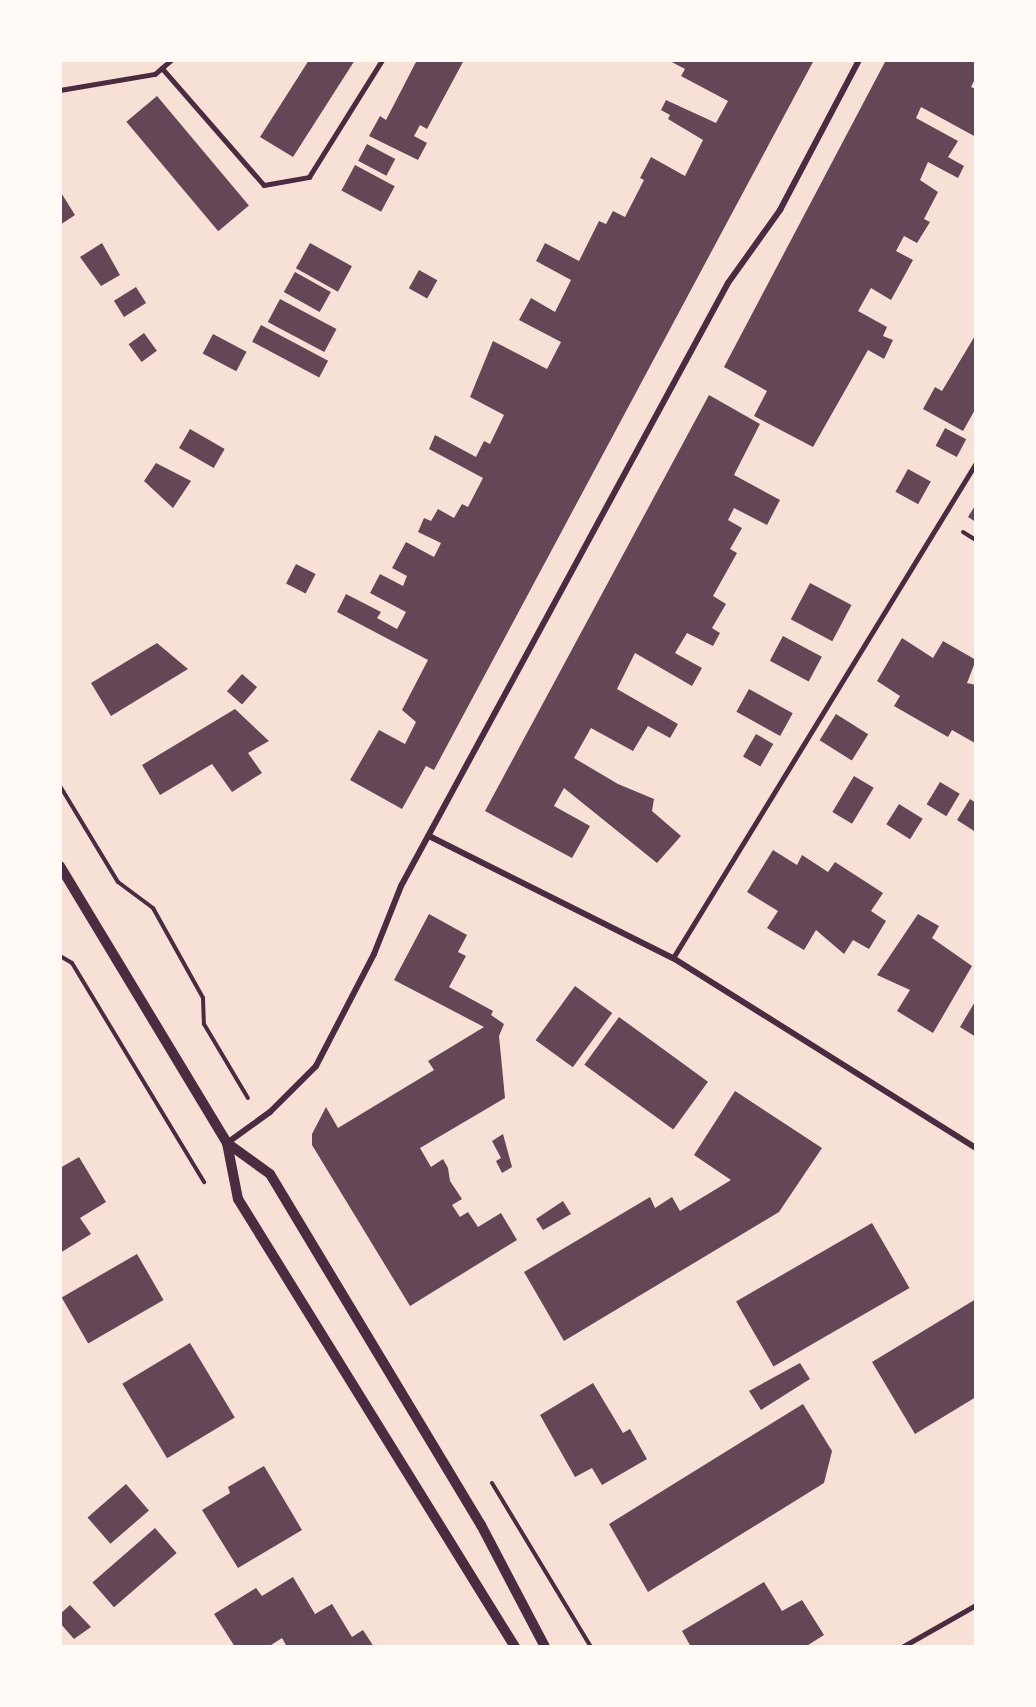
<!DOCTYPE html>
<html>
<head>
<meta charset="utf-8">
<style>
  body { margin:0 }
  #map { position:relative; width:1036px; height:1707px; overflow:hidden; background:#f7e1d7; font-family:"PT Sans",sans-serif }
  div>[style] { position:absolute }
  .building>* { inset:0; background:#644757; transform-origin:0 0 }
  .path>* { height:4px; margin:-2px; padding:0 2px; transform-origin:2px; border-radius:2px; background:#4a2c40 }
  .service>* { height:4.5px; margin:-2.25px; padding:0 2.25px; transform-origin:2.25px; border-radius:2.25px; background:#4a2c40 }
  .minor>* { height:6px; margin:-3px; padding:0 3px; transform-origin:3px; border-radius:3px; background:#4a2c40 }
  .tertiary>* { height:10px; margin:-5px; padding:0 5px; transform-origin:5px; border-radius:5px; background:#4a2c40 }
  span { translate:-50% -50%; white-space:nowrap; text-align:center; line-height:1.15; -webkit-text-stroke:6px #fffaf5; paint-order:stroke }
  .frame { position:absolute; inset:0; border:62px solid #fffaf5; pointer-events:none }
</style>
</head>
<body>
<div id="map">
  <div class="building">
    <div style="clip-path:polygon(309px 60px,355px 60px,293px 157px,260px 137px)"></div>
    <div style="clip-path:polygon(417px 60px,464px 60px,427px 129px,420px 125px,414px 136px,427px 143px,418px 160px,369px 136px,380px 116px,386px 120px)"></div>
    <div style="clip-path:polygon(668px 60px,814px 60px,434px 770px,426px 766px,402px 809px,350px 780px,379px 730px,405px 744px,416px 722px,402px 710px,428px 660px,337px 612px,346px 594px,381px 612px,377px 618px,397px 629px,406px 612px,370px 593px,380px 574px,403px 586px,407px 576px,392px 568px,406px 542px,434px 557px,441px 543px,418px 532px,424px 518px,431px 521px,438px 509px,454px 518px,462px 504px,468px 507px,483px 478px,429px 449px,435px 435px,476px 457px,484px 441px,490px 444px,504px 415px,470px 397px,493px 341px,547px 369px,561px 342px,519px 320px,531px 298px,555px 312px,571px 280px,536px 261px,545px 243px,579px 261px,599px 221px,606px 224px,613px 211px,625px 217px,644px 180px,640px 178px,651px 157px,685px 176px,703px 140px,668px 119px,670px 115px,661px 110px,666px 100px,716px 123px,728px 101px,681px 76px,685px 69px)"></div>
    <div style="clip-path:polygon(886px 60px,976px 60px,976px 77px,971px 87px,976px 89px,976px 137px,921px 107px,916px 118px,958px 141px,948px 157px,964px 166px,958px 178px,928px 162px,920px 180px,938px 192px,924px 219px,930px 222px,917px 243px,904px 236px,896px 251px,913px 260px,891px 300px,871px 288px,858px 311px,887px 327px,883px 336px,893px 340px,884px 359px,868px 350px,813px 447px,754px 416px,767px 391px,724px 367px)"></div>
    <div style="left:157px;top:96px;width:143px;height:40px;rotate:50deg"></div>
    <div style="left:367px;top:144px;width:32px;height:19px;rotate:28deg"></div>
    <div style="left:355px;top:165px;width:45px;height:29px;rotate:28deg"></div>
    <div style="clip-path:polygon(60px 191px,75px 215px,60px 225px)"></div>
    <div style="clip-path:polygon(102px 243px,120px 275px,101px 286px,80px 257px)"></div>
    <div style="left:310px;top:243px;width:48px;height:29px;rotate:29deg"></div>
    <div style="left:419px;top:270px;width:21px;height:21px;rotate:29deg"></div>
    <div style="left:295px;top:272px;width:41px;height:23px;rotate:29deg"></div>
    <div style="left:136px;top:287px;width:19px;height:26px;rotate:58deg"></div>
    <div style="left:280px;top:299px;width:64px;height:26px;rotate:28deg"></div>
    <div style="left:261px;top:325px;width:76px;height:19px;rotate:28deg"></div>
    <div style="left:144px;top:333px;width:22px;height:19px;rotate:54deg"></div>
    <div style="left:213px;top:334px;width:38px;height:22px;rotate:28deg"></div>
    <div style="clip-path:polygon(976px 334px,976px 408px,963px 431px,923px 409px,935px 387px,942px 391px)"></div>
    <div style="clip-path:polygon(709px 395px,760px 424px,734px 475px,780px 500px,767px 525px,734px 508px,728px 520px,742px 528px,730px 549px,737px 553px,713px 596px,726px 604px,712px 628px,720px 633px,713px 646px,687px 633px,675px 653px,702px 668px,692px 686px,635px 653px,617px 689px,678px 724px,670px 738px,648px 726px,633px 751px,591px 728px,574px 758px,618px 784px,654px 799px,652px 811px,681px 836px,657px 863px,564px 788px,554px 806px,590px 826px,572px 858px,485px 811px)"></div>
    <div style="left:945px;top:428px;width:24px;height:20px;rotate:28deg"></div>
    <div style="left:190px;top:429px;width:40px;height:22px;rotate:30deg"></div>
    <div style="clip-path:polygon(156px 463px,191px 481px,173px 508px,144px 481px)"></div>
    <div style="left:908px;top:469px;width:26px;height:26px;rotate:29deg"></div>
    <div style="clip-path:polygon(976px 504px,976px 522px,968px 517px)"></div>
    <div style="left:296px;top:564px;width:22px;height:22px;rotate:27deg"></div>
    <div style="left:810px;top:583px;width:47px;height:41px;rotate:28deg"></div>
    <div style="left:783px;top:636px;width:44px;height:28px;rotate:28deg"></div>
    <div style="clip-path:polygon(902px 638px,933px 658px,943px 641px,976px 660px,967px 683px,976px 685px,975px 743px,952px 730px,948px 737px,894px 706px,900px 696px,877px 681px)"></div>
    <div style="clip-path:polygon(157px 643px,188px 669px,111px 716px,91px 683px)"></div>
    <div style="left:242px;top:674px;width:20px;height:23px;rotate:41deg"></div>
    <div style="left:749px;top:689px;width:50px;height:26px;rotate:29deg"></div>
    <div style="clip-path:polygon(235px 709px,269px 741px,248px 753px,262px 773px,232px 792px,212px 764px,160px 795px,142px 765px)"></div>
    <div style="left:836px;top:714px;width:38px;height:31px;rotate:32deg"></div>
    <div style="left:756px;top:734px;width:20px;height:26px;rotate:30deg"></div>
    <div style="left:854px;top:776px;width:23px;height:42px;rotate:31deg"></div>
    <div style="left:940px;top:782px;width:23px;height:26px;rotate:31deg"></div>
    <div style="clip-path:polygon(970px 799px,976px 803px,974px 831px,957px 820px)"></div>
    <div style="left:899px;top:804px;width:28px;height:24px;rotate:32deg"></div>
    <div style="clip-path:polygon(773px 850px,797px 865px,802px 855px,828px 872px,835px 862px,883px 893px,871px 911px,886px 921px,869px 949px,853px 940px,844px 954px,816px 930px,804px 950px,767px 928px,778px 911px,747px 892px)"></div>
    <div style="clip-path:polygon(429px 914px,467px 935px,458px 952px,466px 956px,449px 987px,493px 1011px,491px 1015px,504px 1024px,499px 1036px,505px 1098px,420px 1148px,431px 1167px,443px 1159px,448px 1168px,450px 1181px,462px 1199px,452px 1205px,460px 1217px,468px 1212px,478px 1227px,501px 1213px,517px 1240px,410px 1306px,312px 1145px,312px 1134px,326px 1107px,338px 1128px,434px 1070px,428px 1061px,484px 1027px,394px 980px)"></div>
    <div style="clip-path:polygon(918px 914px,939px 926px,932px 938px,972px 966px,933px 1033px,897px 1011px,910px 990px,877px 975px)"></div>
    <div style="left:575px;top:986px;width:46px;height:67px;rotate:36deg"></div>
    <div style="clip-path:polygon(976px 1000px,976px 1037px,960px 1027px)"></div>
    <div style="left:619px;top:1017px;width:110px;height:59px;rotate:36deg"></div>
    <div style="clip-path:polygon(735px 1091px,822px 1148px,779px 1212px,564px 1341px,524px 1272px,650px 1197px,655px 1208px,672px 1197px,680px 1211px,731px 1180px,694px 1155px)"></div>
    <div style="clip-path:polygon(503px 1134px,512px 1167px,502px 1173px,496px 1161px,501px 1158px,492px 1141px)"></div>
    <div style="clip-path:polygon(79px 1157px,106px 1202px,80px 1218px,91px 1234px,60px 1253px,60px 1168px)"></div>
    <div style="clip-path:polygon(563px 1201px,571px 1214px,543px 1230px,536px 1219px)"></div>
    <div style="left:872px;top:1223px;width:75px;height:157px;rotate:60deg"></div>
    <div style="left:137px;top:1254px;width:53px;height:87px;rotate:60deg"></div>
    <div style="clip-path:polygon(976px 1299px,976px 1397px,915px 1434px,872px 1362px)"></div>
    <div style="left:190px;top:1343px;width:87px;height:79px;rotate:59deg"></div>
    <div style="clip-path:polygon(800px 1363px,810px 1379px,761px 1410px,749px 1391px)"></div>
    <div style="clip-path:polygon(593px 1383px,623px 1433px,630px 1429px,647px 1459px,602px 1485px,592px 1468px,575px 1477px,540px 1415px)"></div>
    <div style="clip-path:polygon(803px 1404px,832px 1451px,824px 1483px,648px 1592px,609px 1524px)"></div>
    <div style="clip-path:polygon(264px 1466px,302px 1530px,238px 1568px,202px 1510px,230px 1493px,228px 1487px)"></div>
    <div style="left:126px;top:1484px;width:35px;height:51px;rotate:49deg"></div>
    <div style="left:155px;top:1528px;width:33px;height:83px;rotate:49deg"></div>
    <div style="clip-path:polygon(293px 1577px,315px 1614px,332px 1604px,352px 1637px,363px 1630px,374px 1647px,287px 1647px,282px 1638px,268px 1647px,235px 1647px,214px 1614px,256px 1588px,262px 1596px)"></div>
    <div style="clip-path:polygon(764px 1582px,782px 1611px,802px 1600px,824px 1635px,805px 1647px,691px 1647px,682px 1631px)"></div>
    <div style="clip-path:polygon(70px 1605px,91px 1627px,74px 1639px,60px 1623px,60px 1614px)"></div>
  </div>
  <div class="path">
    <div style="left:963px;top:532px;width:15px;rotate:32deg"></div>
    <div style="left:60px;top:786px;width:112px;rotate:58.9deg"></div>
    <div style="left:118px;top:882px;width:44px;rotate:36.6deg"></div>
    <div style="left:153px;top:908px;width:103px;rotate:60.9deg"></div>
    <div style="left:203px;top:998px;width:26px;rotate:88deg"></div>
    <div style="left:204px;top:1024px;width:86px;rotate:59.3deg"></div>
    <div style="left:60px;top:956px;width:14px;rotate:30deg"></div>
    <div style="left:72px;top:963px;width:256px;rotate:58.9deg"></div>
    <div style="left:492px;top:1483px;width:192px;rotate:58.9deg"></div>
  </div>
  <div class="service">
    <div style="left:162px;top:68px;width:155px;rotate:48.9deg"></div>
    <div style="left:264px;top:185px;width:46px;rotate:-10.1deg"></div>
    <div style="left:309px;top:177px;width:138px;rotate:-58deg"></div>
    <div style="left:60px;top:90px;width:96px;rotate:-9.6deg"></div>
    <div style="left:155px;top:74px;width:21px;rotate:-41deg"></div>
    <div style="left:673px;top:958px;width:580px;rotate:-58.53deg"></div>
    <div style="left:902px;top:1647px;width:85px;rotate:-29.6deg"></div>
  </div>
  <div class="minor">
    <div style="left:429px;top:836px;width:273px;rotate:26.6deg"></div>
    <div style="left:673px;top:958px;width:358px;rotate:32.1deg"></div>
    <div style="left:227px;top:1143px;width:53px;rotate:-35.8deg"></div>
    <div style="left:270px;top:1112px;width:65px;rotate:-45deg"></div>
    <div style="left:316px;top:1066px;width:126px;rotate:-62.6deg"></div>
    <div style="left:374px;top:954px;width:73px;rotate:-68.3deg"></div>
    <div style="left:401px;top:886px;width:686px;rotate:-61.53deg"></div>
    <div style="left:728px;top:283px;width:90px;rotate:-54.5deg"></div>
    <div style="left:780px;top:210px;width:170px;rotate:-62.2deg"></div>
  </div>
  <div class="tertiary">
    <div style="left:60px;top:866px;width:323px;rotate:58.9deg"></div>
    <div style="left:227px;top:1143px;width:57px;rotate:78.9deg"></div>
    <div style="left:238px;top:1199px;width:527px;rotate:58.27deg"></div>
    <div style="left:227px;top:1143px;width:53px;rotate:35.8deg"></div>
    <div style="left:270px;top:1174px;width:410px;rotate:59deg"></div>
    <div style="left:481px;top:1525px;width:138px;rotate:62.3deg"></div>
  </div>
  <div class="frame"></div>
</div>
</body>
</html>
